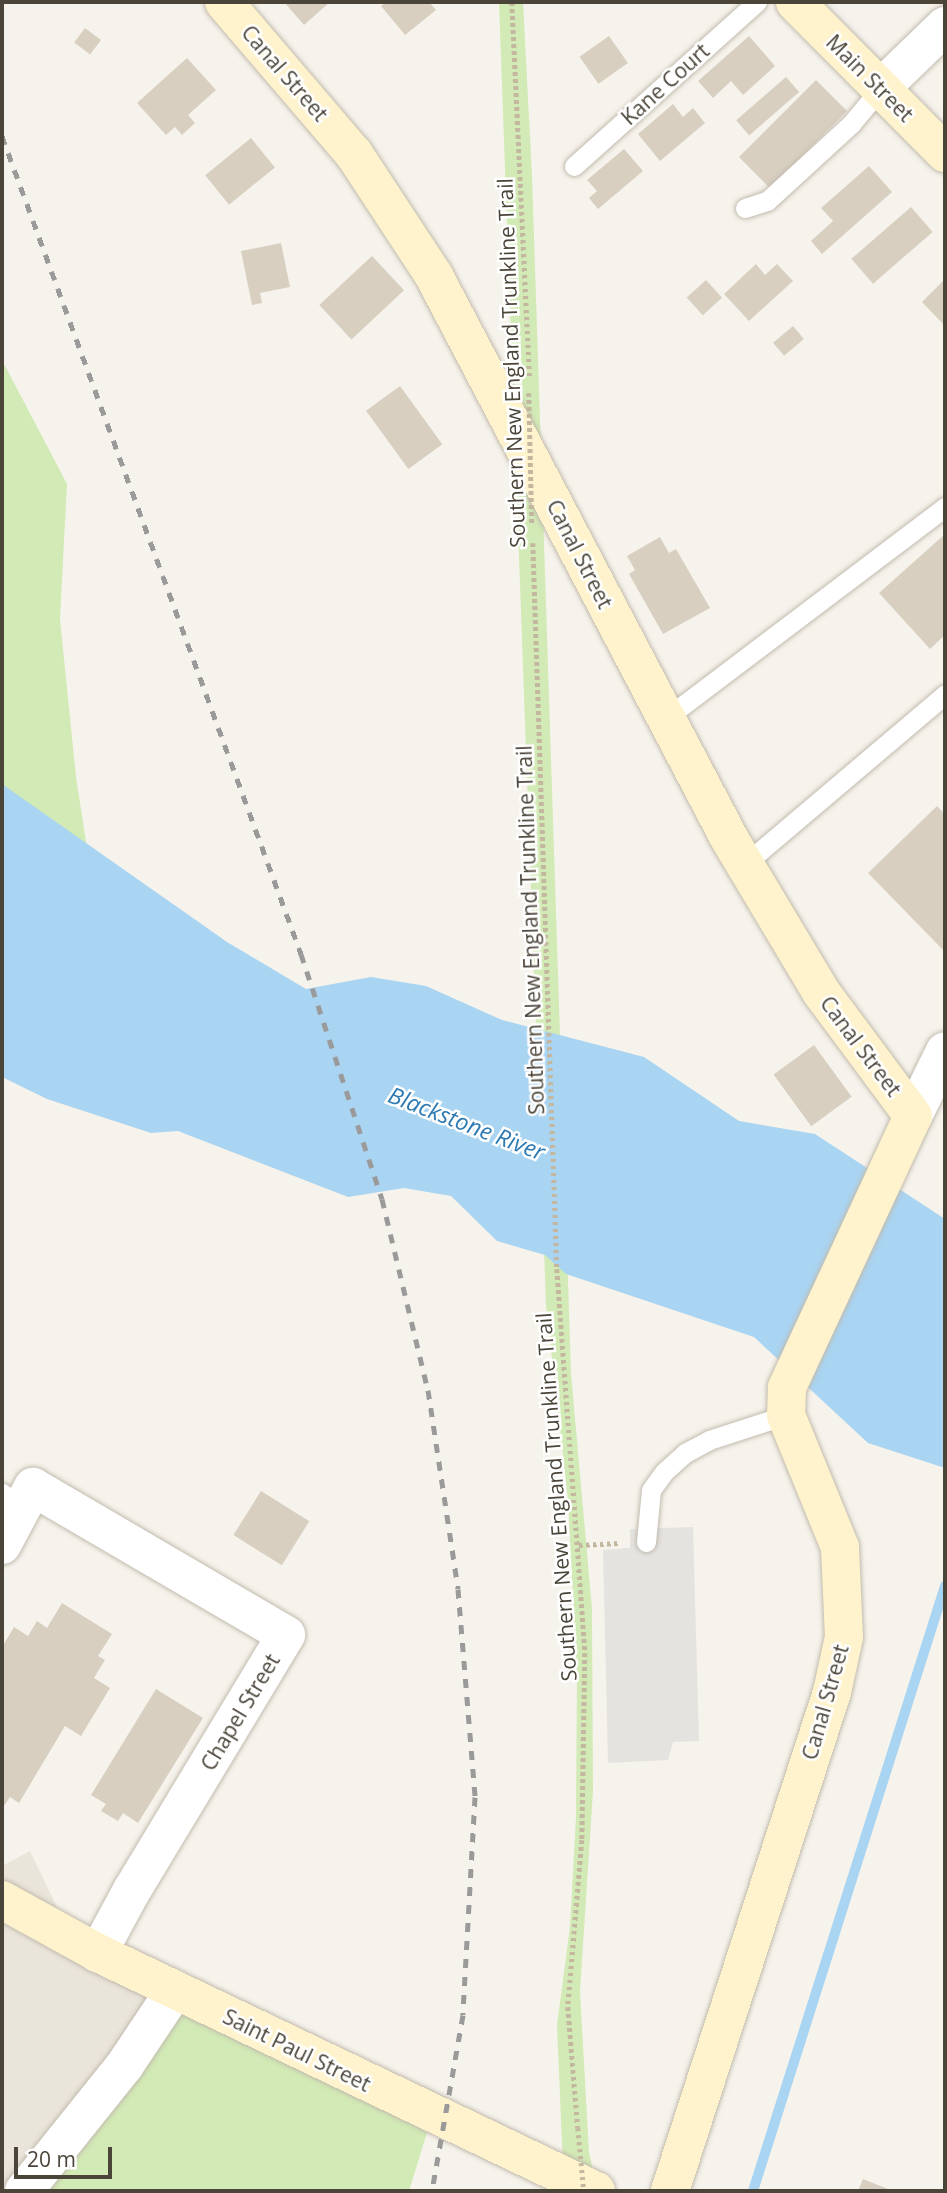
<!DOCTYPE html>
<html>
<head>
<meta charset="utf-8">
<style>
  body { margin:0 }
  #map { position:relative; width:947px; height:2193px; overflow:hidden; background:#f6f3ec; font-family:"Open Sans",sans-serif }
  div>[style] { position:absolute }
  .residential>* { inset:0; background:#eae5da }
  .green>* { inset:0; background:#d2eab5 }
  .parking>* { inset:0; background:#e5e3e0 }
  .water>* { inset:0; background:#a9d4f2 }
  .stream>* { height:10px; margin:-5px; padding:0 5px; transform-origin:5px; border-radius:5px; background:#a9d4f2 }
  .building>* { inset:0; background:#d8cfc1; transform-origin:0 0 }
  .path>* { height:4.5px; margin-top:-2.25px; transform-origin:0; background:repeating-linear-gradient(90deg,#c4b79f 0 3.5px,transparent 0 7px) }
  .roads { filter:drop-shadow(0 0 2px #c2bbae) drop-shadow(0 0 2px #c2bbae) }
  .lane>* { height:19px; margin:-9.5px; padding:0 9.5px; transform-origin:9.5px; border-radius:9.5px; background:#fff }
  .street>* { height:38px; margin:-19px; padding:0 19px; transform-origin:19px; border-radius:19px; background:#fff }
  .secondary>* { height:38px; margin:-19px; padding:0 19px; transform-origin:19px; border-radius:19px; background:#fff3cd }
  .rail>* { height:5px; margin-top:-2.5px; transform-origin:0; background:repeating-linear-gradient(90deg,#9a9a9a 0 9px,transparent 0 18px) }
  .path-bridge>* { height:4.5px; margin-top:-2.25px; transform-origin:0; background:repeating-linear-gradient(90deg,#c4b79f 0 3.5px,transparent 0 7px) }
  span { translate:-50% -50%; white-space:nowrap; text-align:center; line-height:1.15; -webkit-text-stroke:5px #fff; paint-order:stroke }
  .street-label { font-size:21px; color:#4b4439 }
  .water-label { font-size:23px; color:#2e7ab2; font-style:italic }
  .frame { position:absolute; inset:0; border:4px solid #4b4439; pointer-events:none }
  .scale { position:absolute; left:14px; top:2147px; width:98px; height:32px; box-sizing:border-box; border:4px solid #4b4439; border-top:0; padding-left:9px; font-size:21px; line-height:24px; white-space:nowrap; color:#4b4439; -webkit-text-stroke:5px #fff; paint-order:stroke }
</style>
</head>
<body>
<div id="map">
  <div class="residential">
    <div style="clip-path:polygon(30px 1851px,68px 1930px,168px 1982px,42px 2184px,51px 2191px,2px 2191px,2px 1866px)"></div>
  </div>
  <div class="green">
    <div style="clip-path:polygon(499px 2px,523px 2px,532px 175px,571px 1373px,592px 1609px,593px 1791px,580px 1991px,589px 2153px,598px 2191px,564px 2191px,557px 2025px,570px 1927px,576px 1817px,577px 1676px,568px 1500px,546px 1305px)"></div>
    <div style="clip-path:polygon(2px 360px,67px 484px,60px 619px,76px 777px,94px 894px,2px 900px)"></div>
    <div style="clip-path:polygon(156px 2001px,433px 2113px,409px 2191px,52px 2191px,36px 2178px)"></div>
  </div>
  <div class="parking">
    <div style="clip-path:polygon(693px 1527px,699px 1741px,673px 1742px,668px 1760px,608px 1763px,603px 1550px,630px 1548px,630px 1529px)"></div>
  </div>
  <div class="water">
    <div style="clip-path:polygon(2px 784px,227px 942px,306px 989px,371px 977px,426px 986px,502px 1020px,644px 1057px,739px 1121px,815px 1134px,945px 1219px,945px 1468px,868px 1443px,754px 1337px,566px 1274px,545px 1255px,497px 1241px,451px 1196px,404px 1188px,348px 1197px,178px 1131px,151px 1133px,47px 1099px,2px 1077px)"></div>
  </div>
  <div class="stream">
    <div style="left:753px;top:2191px;width:635px;rotate:-72.39deg"></div>
  </div>
  <div class="building">
    <div style="clip-path:polygon(284px 2px,330px 2px,304px 25px)"></div>
    <div style="clip-path:polygon(386px 2px,429px 2px,436px 10px,405px 35px,381px 6px)"></div>
    <div style="left:85px;top:28px;width:20px;height:18px;rotate:37deg"></div>
    <div style="left:609px;top:36px;width:33px;height:36px;rotate:55deg"></div>
    <div style="clip-path:polygon(749px 36px,775px 66px,743px 95px,731px 81px,713px 98px,698px 81px)"></div>
    <div style="clip-path:polygon(187px 58px,216px 90px,188px 115px,195px 123px,182px 135px,175px 127px,166px 135px,137px 103px)"></div>
    <div style="left:786px;top:77px;width:20px;height:66px;rotate:49deg"></div>
    <div style="left:816px;top:80px;width:44px;height:109px;rotate:45deg"></div>
    <div style="clip-path:polygon(673px 104px,683px 117px,693px 108px,705px 123px,660px 161px,638px 134px)"></div>
    <div style="left:251px;top:138px;width:38px;height:59px;rotate:51deg"></div>
    <div style="clip-path:polygon(624px 149px,643px 171px,598px 209px,589px 198px,597px 191px,587px 180px)"></div>
    <div style="clip-path:polygon(869px 166px,892px 192px,822px 254px,811px 241px,833px 221px,821px 208px)"></div>
    <div style="left:911px;top:207px;width:33px;height:79px;rotate:49deg"></div>
    <div style="clip-path:polygon(281px 243px,290px 287px,260px 293px,262px 303px,252px 305px,241px 251px)"></div>
    <div style="left:372px;top:256px;width:47px;height:72px;rotate:47deg"></div>
    <div style="clip-path:polygon(756px 264px,765px 275px,777px 264px,793px 281px,749px 321px,724px 294px)"></div>
    <div style="clip-path:polygon(945px 279px,945px 326px,922px 302px)"></div>
    <div style="left:706px;top:280px;width:24px;height:26px;rotate:48deg"></div>
    <div style="left:793px;top:326px;width:17px;height:26px;rotate:50deg"></div>
    <div style="left:400px;top:386px;width:72px;height:42px;rotate:54deg"></div>
    <div style="clip-path:polygon(945px 534px,945px 635px,930px 649px,879px 593px)"></div>
    <div style="clip-path:polygon(660px 537px,669px 553px,676px 549px,710px 608px,663px 634px,629px 574px,635px 570px,627px 556px)"></div>
    <div style="clip-path:polygon(937px 806px,945px 814px,945px 952px,868px 873px)"></div>
    <div style="left:814px;top:1045px;width:64px;height:50px;rotate:54deg"></div>
    <div style="left:261px;top:1491px;width:57px;height:52px;rotate:32deg"></div>
    <div style="clip-path:polygon(62px 1603px,112px 1634px,98px 1656px,105px 1660px,94px 1678px,110px 1688px,81px 1736px,65px 1726px,19px 1803px,10px 1797px,2px 1809px,2px 1647px,14px 1627px,28px 1636px,37px 1621px,47px 1628px)"></div>
    <div style="clip-path:polygon(156px 1689px,203px 1718px,138px 1823px,123px 1813px,118px 1821px,101px 1811px,106px 1804px,91px 1795px)"></div>
    <div style="clip-path:polygon(863px 2179px,893px 2191px,858px 2191px)"></div>
  </div>
  <div class="path">
    <div style="left:512px;top:2px;width:376px;rotate:87.3deg"></div>
    <div style="left:533px;top:543px;width:726px;rotate:88.11deg"></div>
    <div style="left:557px;top:1269px;width:385px;rotate:85.8deg"></div>
    <div style="left:585px;top:1653px;width:187px;rotate:90.9deg"></div>
    <div style="left:582px;top:1840px;width:168px;rotate:94.8deg"></div>
    <div style="left:568px;top:2007px;width:121px;rotate:85.3deg"></div>
    <div style="left:579px;top:1545px;width:41px;rotate:-2.8deg"></div>
  </div>
  <div class="roads">
    <div class="lane">
      <div style="left:574px;top:166px;width:246px;rotate:-41.9deg"></div>
      <div style="left:745px;top:208px;width:23px;rotate:-18deg"></div>
      <div style="left:767px;top:201px;width:114px;rotate:-42.5deg"></div>
      <div style="left:851px;top:124px;width:47px;rotate:-50.2deg"></div>
      <div style="left:666px;top:718px;width:350px;rotate:-37.1deg"></div>
      <div style="left:746px;top:863px;width:261px;rotate:-40.3deg"></div>
      <div style="left:2px;top:1493px;width:25px;rotate:32deg"></div>
      <div style="left:646px;top:1542px;width:52px;rotate:-84.5deg"></div>
      <div style="left:651px;top:1490px;width:22px;rotate:-54deg"></div>
      <div style="left:664px;top:1472px;width:28px;rotate:-42deg"></div>
      <div style="left:685px;top:1453px;width:27px;rotate:-28deg"></div>
      <div style="left:709px;top:1440px;width:81px;rotate:-18deg"></div>
    </div>
    <div class="street">
      <div style="left:881px;top:88px;width:89px;rotate:-44.1deg"></div>
      <div style="left:913px;top:1116px;width:72px;rotate:-63.8deg"></div>
      <div style="left:2px;top:1545px;width:66px;rotate:-61.9deg"></div>
      <div style="left:33px;top:1487px;width:293px;rotate:30.3deg"></div>
      <div style="left:286px;top:1635px;width:298px;rotate:121.1deg"></div>
      <div style="left:132px;top:1890px;width:72px;rotate:118.4deg"></div>
      <div style="left:24px;top:2191px;width:161px;rotate:-51.3deg"></div>
      <div style="left:125px;top:2065px;width:90px;rotate:-56.3deg"></div>
    </div>
    <div class="secondary">
      <div style="left:224px;top:2px;width:200px;rotate:49.5deg"></div>
      <div style="left:354px;top:154px;width:146px;rotate:56.7deg"></div>
      <div style="left:434px;top:276px;width:635px;rotate:62.3deg"></div>
      <div style="left:729px;top:838px;width:179px;rotate:59.1deg"></div>
      <div style="left:821px;top:992px;width:154px;rotate:53.4deg"></div>
      <div style="left:913px;top:1116px;width:300px;rotate:114.9deg"></div>
      <div style="left:787px;top:1388px;width:27px;rotate:92deg"></div>
      <div style="left:786px;top:1415px;width:143px;rotate:67.8deg"></div>
      <div style="left:840px;top:1547px;width:90px;rotate:87.5deg"></div>
      <div style="left:844px;top:1637px;width:56px;rotate:102.3deg"></div>
      <div style="left:832px;top:1692px;width:525px;rotate:107.99deg"></div>
      <div style="left:795px;top:2px;width:213px;rotate:45.2deg"></div>
      <div style="left:2px;top:1900px;width:110px;rotate:28.9deg"></div>
      <div style="left:98px;top:1953px;width:552px;rotate:25.54deg"></div>
    </div>
  </div>
  <div class="rail">
    <div style="left:2px;top:136px;width:871px;rotate:69.92deg"></div>
    <div style="left:301px;top:954px;width:258px;rotate:71.7deg"></div>
    <div style="left:382px;top:1199px;width:196px;rotate:76.5deg"></div>
    <div style="left:428px;top:1390px;width:201px;rotate:81.4deg"></div>
    <div style="left:458px;top:1589px;width:209px;rotate:85.3deg"></div>
    <div style="left:475px;top:1797px;width:218px;rotate:93.2deg"></div>
    <div style="left:463px;top:2015px;width:179px;rotate:100deg"></div>
  </div>
  <div class="path-bridge">
    <div style="left:529px;top:393px;width:131px;rotate:88.7deg"></div>
    <div style="left:578px;top:2128px;width:63px;rotate:84.6deg"></div>
  </div>
  <div class="street-label">
    <span style="left:285px;top:73px;rotate:49deg">Canal Street</span>
    <span style="left:870px;top:78px;rotate:45deg">Main Street</span>
    <span style="left:665px;top:84px;rotate:-42deg">Kane Court</span>
    <span style="left:511px;top:363px;rotate:-92deg">Southern New England Trunkline Trail</span>
    <span style="left:580px;top:554px;rotate:63deg">Canal Street</span>
    <span style="left:530px;top:930px;rotate:-92deg">Southern New England Trunkline Trail</span>
    <span style="left:861px;top:1046px;rotate:53deg">Canal Street</span>
    <span style="left:556px;top:1497px;rotate:-94deg">Southern New England Trunkline Trail</span>
    <span style="left:825px;top:1702px;rotate:-74deg">Canal Street</span>
    <span style="left:240px;top:1712px;rotate:-59deg">Chapel Street</span>
    <span style="left:297px;top:2050px;rotate:26deg">Saint Paul Street</span>
  </div>
  <div class="water-label">
    <span style="left:467px;top:1123px;rotate:21deg">Blackstone River</span>
  </div>
  <div class="frame"></div>
  <div class="scale">20 m</div>
</div>
</body>
</html>
